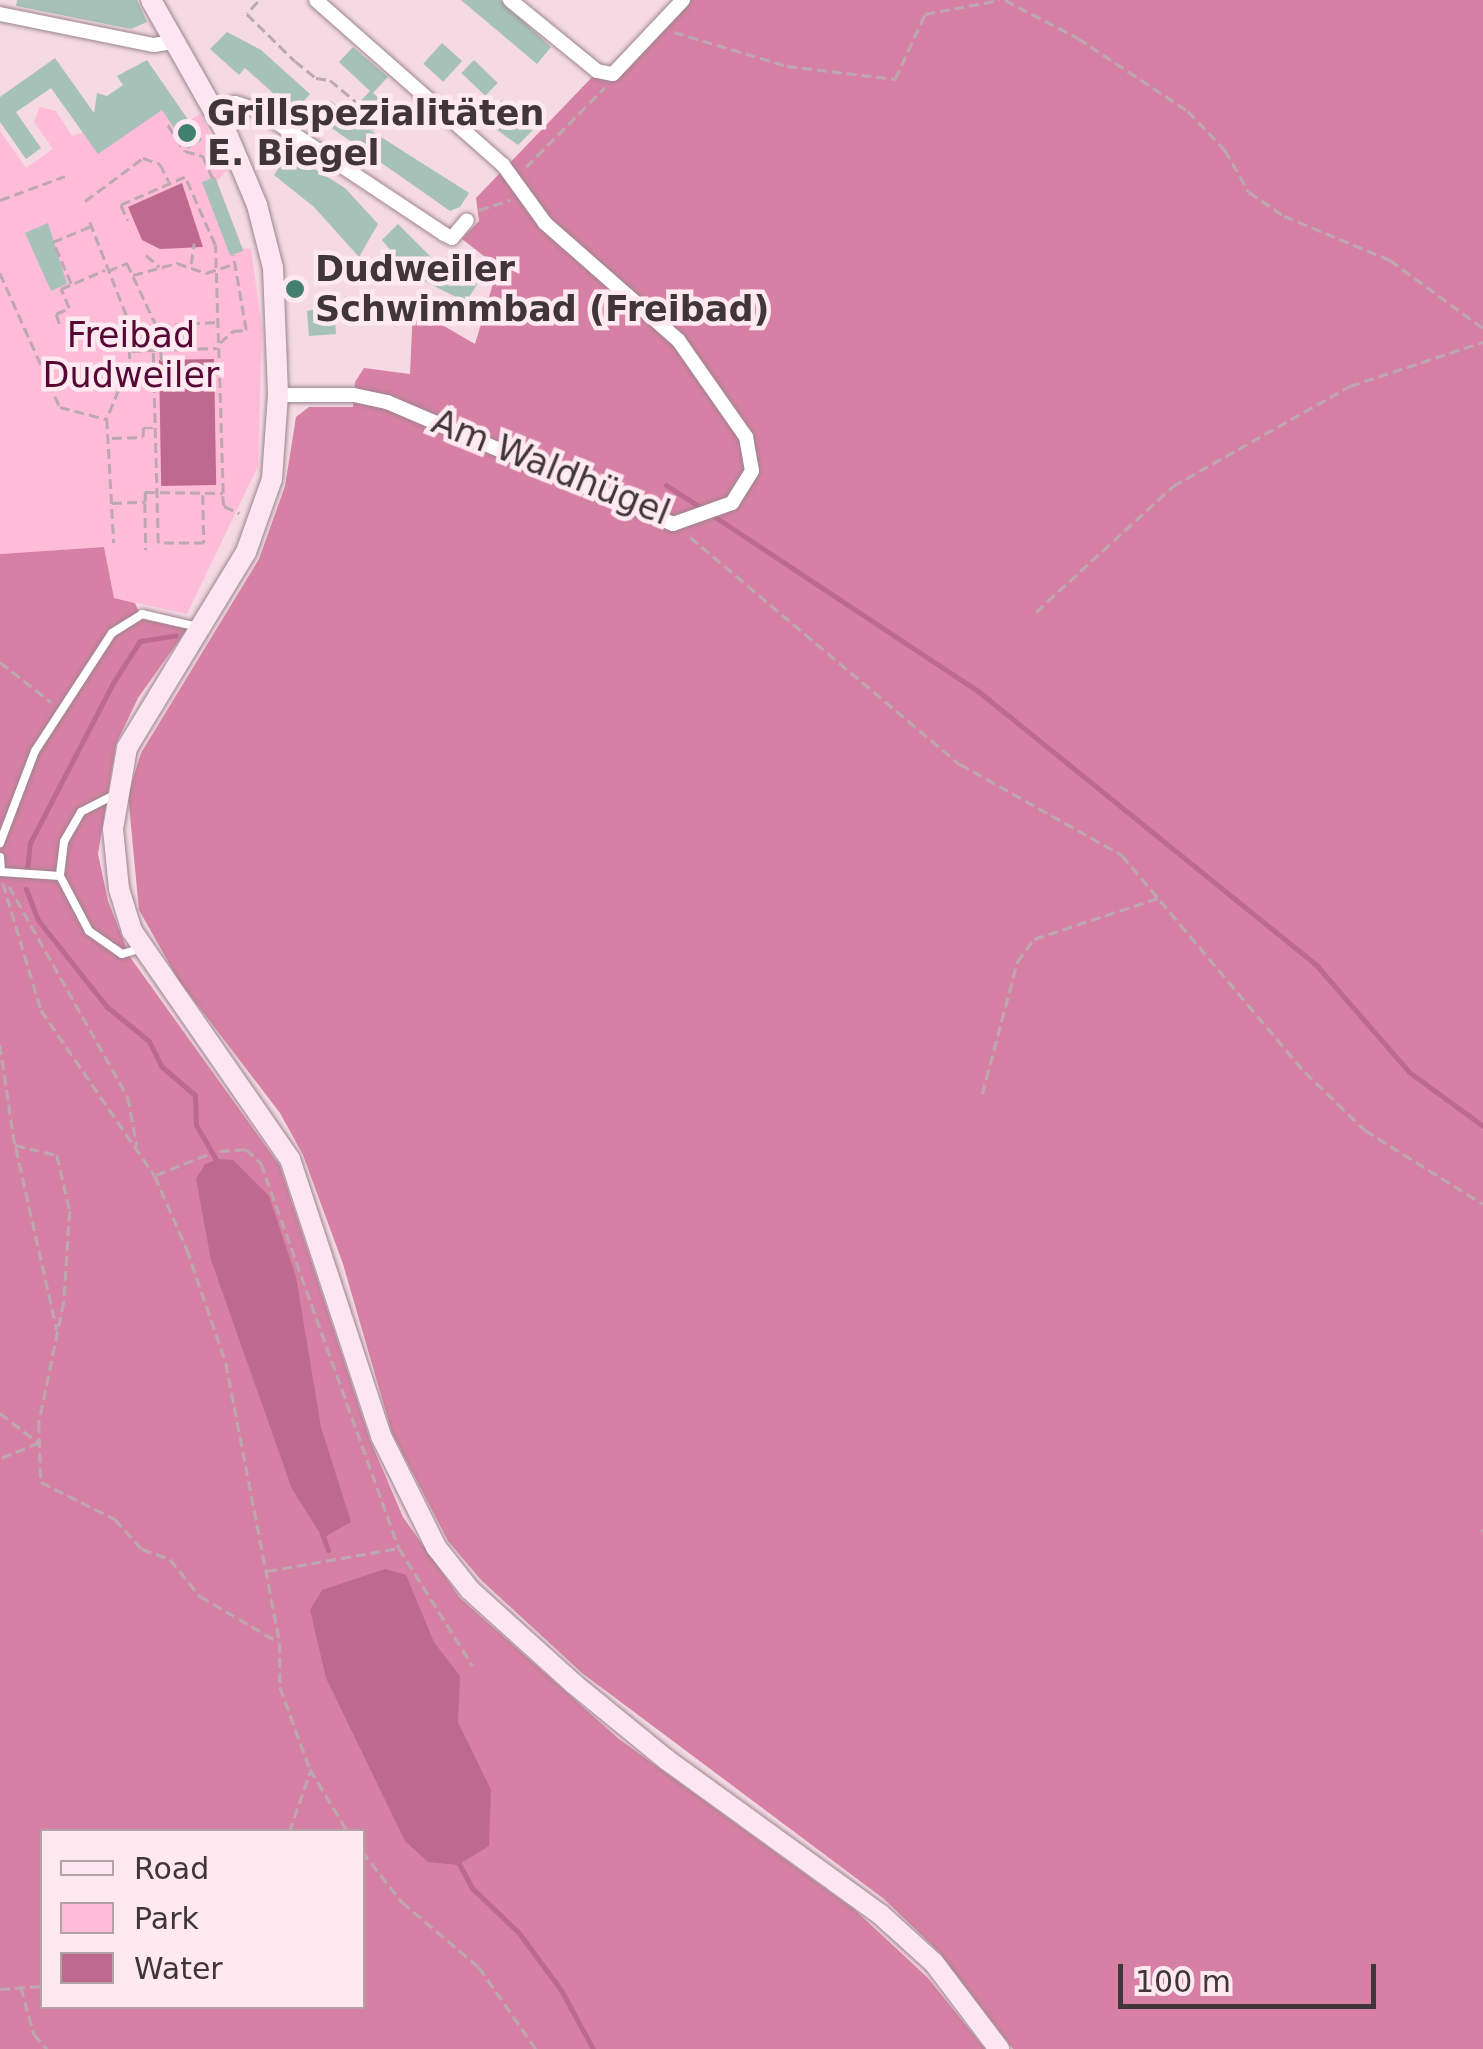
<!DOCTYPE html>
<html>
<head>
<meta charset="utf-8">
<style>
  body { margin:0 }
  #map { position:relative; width:1483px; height:2049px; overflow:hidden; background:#f5dae4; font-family:"DejaVu Sans",sans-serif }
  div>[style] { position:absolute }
  .green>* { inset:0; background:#febcd6 }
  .forest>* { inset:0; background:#d780a5 }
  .water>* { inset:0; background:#be698e; transform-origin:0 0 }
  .stream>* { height:5px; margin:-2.5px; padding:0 2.5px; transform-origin:2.5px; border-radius:2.5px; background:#be698e }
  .building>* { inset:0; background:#a6c1b8; transform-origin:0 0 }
  .path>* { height:2.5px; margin-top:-1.25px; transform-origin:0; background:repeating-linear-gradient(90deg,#bda8b0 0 10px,transparent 0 15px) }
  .roads { filter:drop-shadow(0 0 2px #9c848d) drop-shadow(0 0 2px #9c848d) }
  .lane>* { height:8px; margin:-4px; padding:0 4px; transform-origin:4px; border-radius:4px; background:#fff }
  .street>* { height:14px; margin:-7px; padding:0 7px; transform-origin:7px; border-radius:7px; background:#fff }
  .secondary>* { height:20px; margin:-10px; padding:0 10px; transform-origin:10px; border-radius:10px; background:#fce7f0 }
  .dots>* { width:28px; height:28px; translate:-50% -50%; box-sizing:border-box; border:5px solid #ffe9f1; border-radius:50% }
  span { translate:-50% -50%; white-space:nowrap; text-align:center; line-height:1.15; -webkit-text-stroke:9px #ffe9f1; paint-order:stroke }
  .poi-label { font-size:35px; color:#40363a; font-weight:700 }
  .left { translate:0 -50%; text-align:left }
  .park-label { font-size:35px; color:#570733 }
  .street-label { font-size:35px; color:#40363a }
  .legend { position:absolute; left:40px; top:1829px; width:325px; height:180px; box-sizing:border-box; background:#ffe9f1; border:2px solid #b3a1a8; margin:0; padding:12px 18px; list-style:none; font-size:30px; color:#40363a }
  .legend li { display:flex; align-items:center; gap:20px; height:50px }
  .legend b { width:50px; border:2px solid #b3a1a8 }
  .scale { position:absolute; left:1118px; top:1964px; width:258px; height:45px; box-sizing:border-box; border:5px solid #40363a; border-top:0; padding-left:12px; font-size:30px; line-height:35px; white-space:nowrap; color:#40363a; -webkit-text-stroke:8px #ffe9f1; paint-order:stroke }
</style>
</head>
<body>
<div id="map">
  <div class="green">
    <div style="clip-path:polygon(163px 83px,189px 121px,200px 114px,228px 169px,217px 181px,242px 248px,251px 249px,262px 329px,258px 466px,187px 614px,114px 598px,104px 547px,0 554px,0 131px,26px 168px,53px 149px,34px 122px,40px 107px,56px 111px,72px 136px,100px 127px)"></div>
  </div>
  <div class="forest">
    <div style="clip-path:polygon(683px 0,1483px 0,1483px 2049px,1013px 2049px,939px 1952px,884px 1899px,582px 1673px,481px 1580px,448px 1541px,392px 1433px,343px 1264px,303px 1155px,280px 1113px,179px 981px,139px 910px,128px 795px,141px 753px,259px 559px,285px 486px,296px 417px,309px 407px,353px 407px,355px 382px,364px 368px,410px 374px,413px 308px,475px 344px,498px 267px,462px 239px,479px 221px,476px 198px,597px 72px,604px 73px)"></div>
    <div style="clip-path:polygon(evenodd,104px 547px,114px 598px,135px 603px,142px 619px,187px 629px,138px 698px,116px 744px,98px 854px,108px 901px,130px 957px,280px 1166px,370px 1440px,403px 1517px,460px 1598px,619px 1739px,856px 1911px,928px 1978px,985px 2049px,0 2049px,0 554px,104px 547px,42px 1832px,362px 1832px,362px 2006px,42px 2006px,42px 1832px)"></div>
  </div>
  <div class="water">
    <div style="clip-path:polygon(182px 183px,203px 247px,160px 249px,142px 240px,128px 207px)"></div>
    <div style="left:214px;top:359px;width:126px;height:55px;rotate:89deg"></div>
    <div style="clip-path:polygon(218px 1159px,233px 1160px,269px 1196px,296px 1277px,321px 1427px,351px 1522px,323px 1538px,292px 1489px,211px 1260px,196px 1179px,205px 1164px)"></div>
    <div style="clip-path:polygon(385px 1569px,406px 1575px,434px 1642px,460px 1676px,458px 1722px,491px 1790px,489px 1846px,458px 1865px,428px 1862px,405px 1841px,326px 1678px,310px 1610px,322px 1590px)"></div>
  </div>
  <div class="stream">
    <div style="left:666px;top:485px;width:44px;rotate:33deg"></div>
    <div style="left:712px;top:515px;width:319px;rotate:33.5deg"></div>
    <div style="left:978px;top:691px;width:437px;rotate:39deg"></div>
    <div style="left:1317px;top:966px;width:140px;rotate:49deg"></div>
    <div style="left:1409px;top:1072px;width:92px;rotate:36.1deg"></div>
    <div style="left:27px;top:870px;width:27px;rotate:-84deg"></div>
    <div style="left:30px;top:843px;width:180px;rotate:-62.6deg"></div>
    <div style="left:113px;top:683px;width:50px;rotate:-57.3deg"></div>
    <div style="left:140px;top:641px;width:36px;rotate:-9deg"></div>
    <div style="left:26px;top:889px;width:33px;rotate:69deg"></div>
    <div style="left:38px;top:920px;width:111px;rotate:51.6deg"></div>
    <div style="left:107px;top:1007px;width:54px;rotate:39deg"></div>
    <div style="left:149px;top:1041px;width:28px;rotate:64deg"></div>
    <div style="left:161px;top:1066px;width:45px;rotate:40.5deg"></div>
    <div style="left:195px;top:1095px;width:30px;rotate:88deg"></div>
    <div style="left:196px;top:1125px;width:44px;rotate:59.9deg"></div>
    <div style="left:322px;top:1534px;width:17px;rotate:69deg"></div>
    <div style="left:456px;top:1858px;width:34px;rotate:62deg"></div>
    <div style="left:472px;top:1888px;width:65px;rotate:43.8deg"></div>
    <div style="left:519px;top:1933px;width:71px;rotate:53.6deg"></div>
    <div style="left:561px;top:1990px;width:67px;rotate:61.5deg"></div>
  </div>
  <div class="building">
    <div style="clip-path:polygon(17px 0,137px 0,147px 22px,131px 29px,16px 6px)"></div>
    <div style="clip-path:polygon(461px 0,500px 0,551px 47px,537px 64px)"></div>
    <div style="clip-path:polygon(227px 32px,261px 50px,310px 94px,294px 112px,245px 68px,239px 75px,210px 49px)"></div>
    <div style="left:442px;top:43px;width:27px;height:28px;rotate:42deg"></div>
    <div style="clip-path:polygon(353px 47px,388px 77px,373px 93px,390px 108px,370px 130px,469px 193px,460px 207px,450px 211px,326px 124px,320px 114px,331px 101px,348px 115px,370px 91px,339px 62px)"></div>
    <div style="clip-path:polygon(55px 58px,94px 113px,97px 93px,107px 96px,123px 85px,117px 76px,147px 60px,202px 140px,188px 149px,162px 110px,98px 154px,51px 88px,16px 112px,41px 148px,26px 159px,0 122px,0 97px)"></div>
    <div style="left:474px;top:60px;width:33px;height:18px;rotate:44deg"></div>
    <div style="clip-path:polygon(502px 100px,533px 130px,518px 145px,483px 120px)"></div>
    <div style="clip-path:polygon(276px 145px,345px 188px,378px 224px,359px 257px,314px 207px,274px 175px,280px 166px,268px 158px)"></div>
    <div style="left:215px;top:177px;width:79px;height:14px;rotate:69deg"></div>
    <div style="clip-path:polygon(48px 223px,67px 284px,51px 291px,25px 233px)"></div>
    <div style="clip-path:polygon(398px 224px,445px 271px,452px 261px,480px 280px,466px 302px,410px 274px,382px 240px)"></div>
    <div style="clip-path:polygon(334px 305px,336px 334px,309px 336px,307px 311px)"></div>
    <div style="left:101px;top:332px;width:23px;height:16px"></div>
  </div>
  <div class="path">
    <div style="left:1005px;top:0;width:82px;rotate:27.5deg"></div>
    <div style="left:1078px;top:38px;width:132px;rotate:33.6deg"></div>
    <div style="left:1188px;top:111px;width:54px;rotate:46.5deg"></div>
    <div style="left:1225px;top:150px;width:48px;rotate:60.3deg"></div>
    <div style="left:1249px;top:192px;width:42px;rotate:34.4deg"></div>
    <div style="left:1284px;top:216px;width:115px;rotate:22.5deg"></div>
    <div style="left:1390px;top:260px;width:115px;rotate:36.2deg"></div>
    <div style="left:258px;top:2px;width:16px;rotate:133deg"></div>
    <div style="left:247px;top:14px;width:67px;rotate:44.4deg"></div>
    <div style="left:295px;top:61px;width:27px;rotate:39deg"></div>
    <div style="left:316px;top:78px;width:14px;rotate:8deg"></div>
    <div style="left:330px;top:80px;width:64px;rotate:39.9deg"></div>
    <div style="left:674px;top:32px;width:118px;rotate:16.7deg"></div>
    <div style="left:787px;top:66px;width:109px;rotate:6.9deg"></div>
    <div style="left:895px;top:79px;width:72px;rotate:-65.2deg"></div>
    <div style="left:925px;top:14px;width:76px;rotate:-10.6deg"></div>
    <div style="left:168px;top:125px;width:31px;rotate:57deg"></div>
    <div style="left:185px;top:151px;width:19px;rotate:16deg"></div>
    <div style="left:203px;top:156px;width:24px;rotate:66deg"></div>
    <div style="left:353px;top:153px;width:41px;rotate:-50.9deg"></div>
    <div style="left:379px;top:121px;width:9px;rotate:41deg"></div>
    <div style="left:386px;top:127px;width:15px;rotate:-23deg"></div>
    <div style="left:526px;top:167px;width:112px;rotate:-45.4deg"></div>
    <div style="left:0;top:200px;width:69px;rotate:-20.3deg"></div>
    <div style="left:85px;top:201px;width:72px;rotate:-36.6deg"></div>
    <div style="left:143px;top:158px;width:18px;rotate:19deg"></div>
    <div style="left:160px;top:164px;width:20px;rotate:63deg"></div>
    <div style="left:479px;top:210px;width:33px;rotate:-18deg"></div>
    <div style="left:90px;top:222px;width:104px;rotate:68.6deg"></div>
    <div style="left:128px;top:319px;width:43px;rotate:87.3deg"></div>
    <div style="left:130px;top:362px;width:61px;rotate:112deg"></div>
    <div style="left:107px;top:419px;width:124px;rotate:86.8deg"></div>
    <div style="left:146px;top:255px;width:18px;rotate:41deg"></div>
    <div style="left:191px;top:264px;width:21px;rotate:-82deg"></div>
    <div style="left:108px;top:271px;width:21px;rotate:-23deg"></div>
    <div style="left:127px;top:263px;width:68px;rotate:64.9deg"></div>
    <div style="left:0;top:273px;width:147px;rotate:65.9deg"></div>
    <div style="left:60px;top:407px;width:48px;rotate:14.6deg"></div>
    <div style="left:133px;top:275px;width:46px;rotate:-15.3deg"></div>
    <div style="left:177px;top:263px;width:31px;rotate:19deg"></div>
    <div style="left:206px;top:273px;width:26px;rotate:-18deg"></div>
    <div style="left:71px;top:284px;width:46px;rotate:-113.2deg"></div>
    <div style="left:53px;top:242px;width:41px;rotate:-22.8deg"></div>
    <div style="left:59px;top:324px;width:10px;rotate:-107deg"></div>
    <div style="left:56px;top:314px;width:14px;rotate:-25deg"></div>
    <div style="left:69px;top:308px;width:21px;rotate:-113deg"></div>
    <div style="left:61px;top:289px;width:48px;rotate:-23.4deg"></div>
    <div style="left:130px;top:327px;width:87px;rotate:-3.3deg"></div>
    <div style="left:220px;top:343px;width:18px;rotate:-43deg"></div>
    <div style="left:233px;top:331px;width:13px;rotate:-4deg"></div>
    <div style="left:246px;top:330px;width:76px;rotate:-99.8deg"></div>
    <div style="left:132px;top:351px;width:21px;rotate:-3deg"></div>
    <div style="left:161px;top:351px;width:15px;rotate:86deg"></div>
    <div style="left:112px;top:438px;width:31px;rotate:-2deg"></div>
    <div style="left:143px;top:437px;width:9px;rotate:-90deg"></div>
    <div style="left:143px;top:428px;width:12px"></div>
    <div style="left:203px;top:495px;width:48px;rotate:88.8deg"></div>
    <div style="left:204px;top:543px;width:46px;rotate:180deg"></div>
    <div style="left:158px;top:543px;width:193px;rotate:-91.5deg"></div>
    <div style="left:153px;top:350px;width:64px;rotate:-1.8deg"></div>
    <div style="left:223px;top:496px;width:10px;rotate:84deg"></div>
    <div style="left:224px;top:506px;width:17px;rotate:25deg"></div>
    <div style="left:112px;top:503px;width:33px;rotate:-2deg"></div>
    <div style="left:145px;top:502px;width:10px;rotate:-90deg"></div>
    <div style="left:145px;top:492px;width:78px;rotate:0.7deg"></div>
    <div style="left:223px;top:493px;width:248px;rotate:-91.8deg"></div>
    <div style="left:215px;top:245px;width:74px;rotate:-113.8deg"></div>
    <div style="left:185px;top:177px;width:70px;rotate:156.4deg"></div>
    <div style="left:121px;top:205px;width:17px;rotate:66deg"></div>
    <div style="left:145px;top:503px;width:47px;rotate:88.8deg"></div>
    <div style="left:690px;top:537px;width:353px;rotate:40.1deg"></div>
    <div style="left:960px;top:764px;width:186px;rotate:29.3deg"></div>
    <div style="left:1122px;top:855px;width:284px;rotate:49.9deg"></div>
    <div style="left:1305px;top:1072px;width:83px;rotate:44deg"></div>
    <div style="left:1365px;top:1130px;width:139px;rotate:32.1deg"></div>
    <div style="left:1036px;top:612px;width:186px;rotate:-42.6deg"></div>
    <div style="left:1173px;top:486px;width:203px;rotate:-29.5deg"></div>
    <div style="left:1350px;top:386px;width:140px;rotate:-18.3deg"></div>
    <div style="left:0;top:662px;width:65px;rotate:38.1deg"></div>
    <div style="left:3px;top:883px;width:133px;rotate:73.3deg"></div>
    <div style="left:41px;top:1010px;width:201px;rotate:55.5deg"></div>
    <div style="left:155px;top:1176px;width:80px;rotate:66.3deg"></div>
    <div style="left:187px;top:1249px;width:120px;rotate:71.1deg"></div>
    <div style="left:226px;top:1363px;width:285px;rotate:79.1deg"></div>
    <div style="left:280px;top:1643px;width:44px;rotate:90deg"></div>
    <div style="left:280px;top:1687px;width:87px;rotate:69.9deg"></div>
    <div style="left:310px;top:1769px;width:74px;rotate:58.9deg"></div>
    <div style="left:9px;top:886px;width:242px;rotate:60.6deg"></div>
    <div style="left:128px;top:1097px;width:50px;rotate:79.6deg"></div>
    <div style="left:0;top:1045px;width:101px;rotate:81.5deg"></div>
    <div style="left:15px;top:1145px;width:43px;rotate:13.4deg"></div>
    <div style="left:57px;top:1155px;width:57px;rotate:76.9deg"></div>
    <div style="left:70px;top:1211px;width:91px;rotate:93.8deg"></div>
    <div style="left:64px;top:1302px;width:124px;rotate:101.7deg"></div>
    <div style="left:39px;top:1423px;width:59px;rotate:88.1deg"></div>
    <div style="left:41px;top:1482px;width:83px;rotate:26.6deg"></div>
    <div style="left:115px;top:1519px;width:40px;rotate:48deg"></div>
    <div style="left:142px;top:1549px;width:30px;rotate:20deg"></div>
    <div style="left:170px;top:1559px;width:48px;rotate:51deg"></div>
    <div style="left:200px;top:1596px;width:91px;rotate:30.5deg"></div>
    <div style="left:982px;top:1094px;width:137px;rotate:-75.1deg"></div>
    <div style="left:1017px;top:962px;width:29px;rotate:-54deg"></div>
    <div style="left:1034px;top:939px;width:134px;rotate:-18.3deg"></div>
    <div style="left:16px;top:1148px;width:187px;rotate:77.3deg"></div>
    <div style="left:220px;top:1151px;width:26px;rotate:-4deg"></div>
    <div style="left:246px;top:1149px;width:21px;rotate:43deg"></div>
    <div style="left:261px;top:1163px;width:409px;rotate:70.3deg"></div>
    <div style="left:156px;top:1175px;width:59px;rotate:-21.8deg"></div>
    <div style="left:0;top:1413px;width:49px;rotate:37.6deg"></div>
    <div style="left:39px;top:1443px;width:42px;rotate:157.7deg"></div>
    <div style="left:1483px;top:1529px;width:3px;rotate:90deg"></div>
    <div style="left:267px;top:1571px;width:134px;rotate:-9.9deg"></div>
    <div style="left:399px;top:1548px;width:139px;rotate:57.9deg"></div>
    <div style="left:289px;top:1832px;width:64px;rotate:-70.7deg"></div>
    <div style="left:362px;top:1851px;width:65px;rotate:51.9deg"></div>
    <div style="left:402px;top:1902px;width:101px;rotate:40.2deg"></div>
    <div style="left:479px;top:1967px;width:100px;rotate:55.2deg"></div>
    <div style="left:21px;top:1987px;width:49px;rotate:74.5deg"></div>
    <div style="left:34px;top:2034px;width:20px;rotate:49deg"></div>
    <div style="left:0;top:1989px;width:42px;rotate:-4.1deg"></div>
  </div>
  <div class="roads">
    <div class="lane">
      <div style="left:116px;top:794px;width:39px;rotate:153deg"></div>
      <div style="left:81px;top:812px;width:34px;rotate:120deg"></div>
      <div style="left:64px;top:842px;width:34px;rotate:97deg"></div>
      <div style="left:60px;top:876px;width:62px;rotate:62.2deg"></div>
      <div style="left:89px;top:931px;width:40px;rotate:34.9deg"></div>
      <div style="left:122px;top:954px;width:19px;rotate:-16deg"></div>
      <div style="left:0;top:843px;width:98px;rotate:-69.2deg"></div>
      <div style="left:35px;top:751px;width:141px;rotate:-56.9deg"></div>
      <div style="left:112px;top:633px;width:36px;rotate:-32deg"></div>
      <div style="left:142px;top:614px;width:57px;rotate:13.1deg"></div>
      <div style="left:0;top:857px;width:15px;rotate:86deg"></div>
      <div style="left:1px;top:872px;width:59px;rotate:3.9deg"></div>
    </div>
    <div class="street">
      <div style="left:510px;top:0;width:112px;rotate:39.2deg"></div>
      <div style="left:597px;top:71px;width:16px;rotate:11deg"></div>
      <div style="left:613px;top:74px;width:102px;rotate:-46.6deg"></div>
      <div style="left:0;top:14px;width:157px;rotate:11.4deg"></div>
      <div style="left:154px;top:45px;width:20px;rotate:-9deg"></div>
      <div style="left:213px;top:111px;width:23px;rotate:-20deg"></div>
      <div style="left:235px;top:103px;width:25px;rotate:18deg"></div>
      <div style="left:259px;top:111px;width:222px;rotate:33.6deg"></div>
      <div style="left:444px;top:234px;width:9px;rotate:27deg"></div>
      <div style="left:452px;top:238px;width:23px;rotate:-50deg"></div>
      <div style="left:278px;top:395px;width:76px"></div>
      <div style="left:354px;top:395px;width:34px;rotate:12deg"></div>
      <div style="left:387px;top:402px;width:311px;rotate:23.1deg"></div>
      <div style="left:673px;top:524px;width:63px;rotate:-19.6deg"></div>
      <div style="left:732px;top:503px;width:38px;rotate:-58deg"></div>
      <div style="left:752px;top:471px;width:35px;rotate:-100deg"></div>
      <div style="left:746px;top:437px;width:118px;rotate:-125deg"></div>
      <div style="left:678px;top:340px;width:177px;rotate:-138.7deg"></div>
      <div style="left:545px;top:223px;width:72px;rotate:-125.9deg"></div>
      <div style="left:503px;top:165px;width:249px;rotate:-138.6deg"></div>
    </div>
    <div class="secondary">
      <div style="left:151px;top:0;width:156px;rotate:60.5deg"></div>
      <div style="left:228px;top:136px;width:75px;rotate:67.2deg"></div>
      <div style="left:257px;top:205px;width:65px;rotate:75.7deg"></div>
      <div style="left:273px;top:268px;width:127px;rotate:87.7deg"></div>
      <div style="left:278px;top:395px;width:84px;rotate:94.1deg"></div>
      <div style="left:272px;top:479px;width:77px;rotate:109.6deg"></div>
      <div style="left:246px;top:552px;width:229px;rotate:121.3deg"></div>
      <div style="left:127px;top:748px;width:82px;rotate:99.8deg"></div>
      <div style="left:113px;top:829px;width:60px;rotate:84.3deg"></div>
      <div style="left:119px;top:889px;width:44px;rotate:72.8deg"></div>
      <div style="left:132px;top:931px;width:277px;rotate:55.3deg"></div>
      <div style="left:290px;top:1159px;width:292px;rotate:71.8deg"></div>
      <div style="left:381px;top:1436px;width:124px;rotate:63.6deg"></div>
      <div style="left:436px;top:1547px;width:55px;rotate:51.7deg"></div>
      <div style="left:470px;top:1590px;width:140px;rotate:42.1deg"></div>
      <div style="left:574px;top:1684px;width:120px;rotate:39.3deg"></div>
      <div style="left:667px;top:1760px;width:263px;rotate:35.9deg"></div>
      <div style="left:880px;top:1914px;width:73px;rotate:42.2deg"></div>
      <div style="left:934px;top:1963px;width:108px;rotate:52.9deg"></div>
    </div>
  </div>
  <div class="dots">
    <div style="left:187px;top:133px;background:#41806e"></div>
    <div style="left:295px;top:289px;background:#41806e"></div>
  </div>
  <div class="poi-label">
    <span class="left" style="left:207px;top:133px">Grillspezialitäten<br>E. Biegel</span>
    <span class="left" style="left:315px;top:289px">Dudweiler<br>Schwimmbad (Freibad)</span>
  </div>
  <div class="park-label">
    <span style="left:131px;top:355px">Freibad<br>Dudweiler</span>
  </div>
  <div class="street-label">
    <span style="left:551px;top:467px;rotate:22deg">Am Waldhügel</span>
  </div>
  <ul class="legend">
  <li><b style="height:12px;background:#fce7f0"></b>Road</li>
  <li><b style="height:28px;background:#febcd6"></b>Park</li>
  <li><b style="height:28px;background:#be698e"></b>Water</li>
  </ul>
  <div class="scale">100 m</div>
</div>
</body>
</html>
